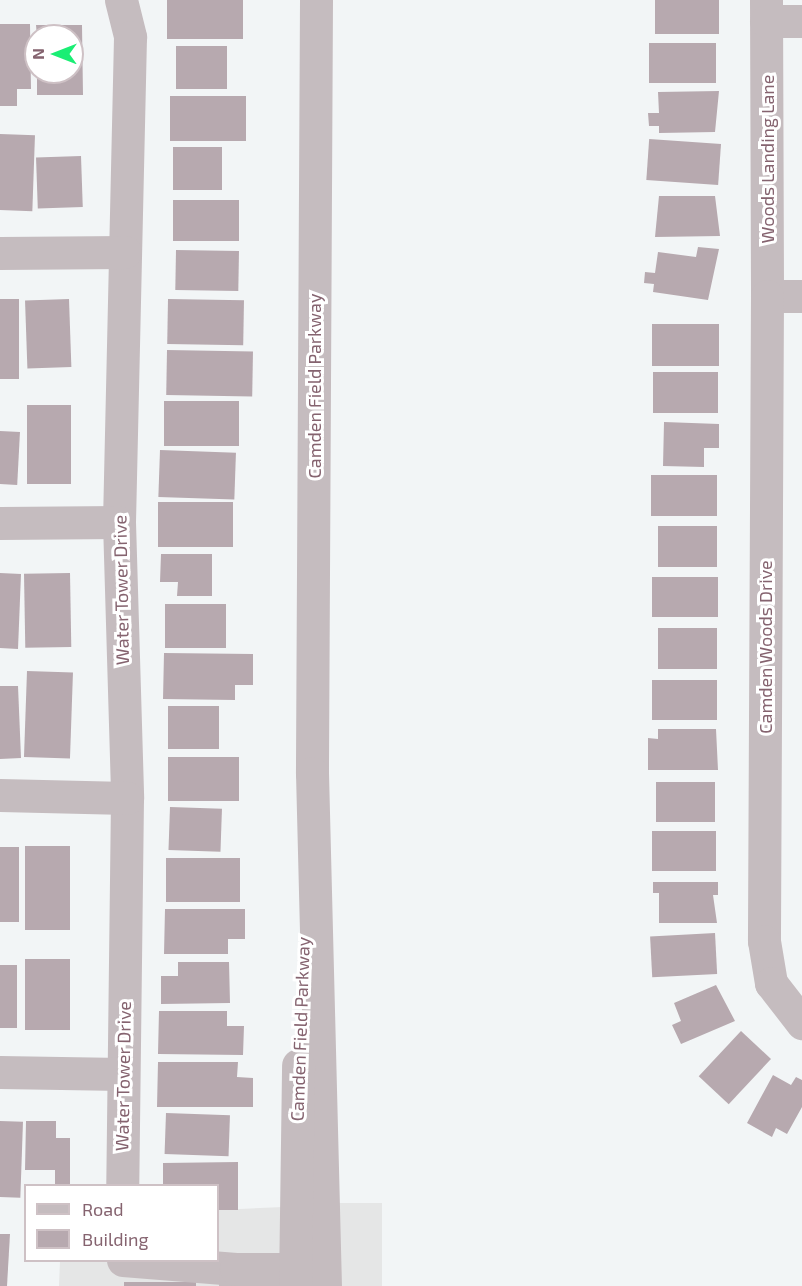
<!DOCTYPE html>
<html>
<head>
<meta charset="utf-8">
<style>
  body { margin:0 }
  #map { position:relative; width:802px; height:1286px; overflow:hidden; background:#f2f5f6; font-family:"Exo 2",sans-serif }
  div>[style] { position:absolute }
  .built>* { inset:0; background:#e5e6e6; transform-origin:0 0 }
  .building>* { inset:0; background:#b7a9af; transform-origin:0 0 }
  .minor>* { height:33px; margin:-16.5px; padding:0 16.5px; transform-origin:16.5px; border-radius:16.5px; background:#c5bcbf }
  span { translate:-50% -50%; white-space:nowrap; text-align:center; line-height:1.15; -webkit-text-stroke:6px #fff; paint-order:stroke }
  .street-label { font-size:18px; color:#85636f }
  .legend { position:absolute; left:24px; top:1184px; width:195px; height:78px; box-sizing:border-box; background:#fff; border:2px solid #cec1c5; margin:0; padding:8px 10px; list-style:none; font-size:18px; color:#85636f }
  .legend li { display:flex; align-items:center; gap:12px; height:30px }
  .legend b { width:30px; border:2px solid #cec1c5 }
  .north { position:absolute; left:24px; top:24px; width:60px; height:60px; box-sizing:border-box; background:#fff; border:2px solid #cec1c5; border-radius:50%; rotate:270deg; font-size:16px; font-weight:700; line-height:24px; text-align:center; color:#85636f }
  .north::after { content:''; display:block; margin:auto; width:21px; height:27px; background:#1aee74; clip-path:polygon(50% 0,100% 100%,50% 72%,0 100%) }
</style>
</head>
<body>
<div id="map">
  <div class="built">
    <div style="left:382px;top:1203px;width:83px;height:46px;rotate:90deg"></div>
    <div style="clip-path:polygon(283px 1207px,282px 1286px,59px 1286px,60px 1261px,218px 1260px,218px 1210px)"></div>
  </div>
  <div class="building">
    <div style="left:167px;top:0;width:76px;height:39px"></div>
    <div style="left:655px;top:0;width:64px;height:34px"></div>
    <div style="clip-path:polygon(0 24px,30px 24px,31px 89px,17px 89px,17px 106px,0 106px)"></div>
    <div style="clip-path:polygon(36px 25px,82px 25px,83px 95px,37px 95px,37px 72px,72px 72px,72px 36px,37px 36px)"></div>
    <div style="left:649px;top:43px;width:67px;height:40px"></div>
    <div style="left:176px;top:46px;width:51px;height:43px"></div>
    <div style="clip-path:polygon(719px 91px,715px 132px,659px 133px,659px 126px,649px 126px,648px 113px,659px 113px,658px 92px)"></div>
    <div style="left:170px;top:96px;width:76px;height:45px"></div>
    <div style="left:0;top:134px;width:35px;height:76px;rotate:2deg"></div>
    <div style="left:721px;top:144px;width:41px;height:72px;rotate:94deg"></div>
    <div style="left:173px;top:147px;width:49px;height:43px"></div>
    <div style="left:81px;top:156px;width:51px;height:45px;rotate:88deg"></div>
    <div style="clip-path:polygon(659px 196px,715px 196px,720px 236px,655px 237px)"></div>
    <div style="left:173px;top:200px;width:66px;height:41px"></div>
    <div style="clip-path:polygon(698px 247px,719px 249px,708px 300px,653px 292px,654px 284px,644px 283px,645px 272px,655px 273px,658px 252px,696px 257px)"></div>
    <div style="left:176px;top:250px;width:63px;height:40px;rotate:1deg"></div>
    <div style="left:0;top:299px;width:19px;height:80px"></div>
    <div style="left:69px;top:299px;width:68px;height:44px;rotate:88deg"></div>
    <div style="left:168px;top:299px;width:76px;height:45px;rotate:1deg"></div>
    <div style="left:652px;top:324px;width:67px;height:42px"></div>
    <div style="left:167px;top:350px;width:86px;height:45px;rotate:1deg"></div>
    <div style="left:653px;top:372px;width:65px;height:41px"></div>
    <div style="left:164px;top:401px;width:75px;height:45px"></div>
    <div style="left:27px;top:405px;width:44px;height:79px"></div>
    <div style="clip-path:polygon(664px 422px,719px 424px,719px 448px,704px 448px,704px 467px,663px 466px)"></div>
    <div style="left:0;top:431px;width:20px;height:53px;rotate:3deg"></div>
    <div style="left:160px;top:450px;width:76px;height:47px;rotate:2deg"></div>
    <div style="left:651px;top:475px;width:66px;height:41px"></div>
    <div style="left:233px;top:502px;width:45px;height:75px;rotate:90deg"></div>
    <div style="left:658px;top:526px;width:59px;height:41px"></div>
    <div style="clip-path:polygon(161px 554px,212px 554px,212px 596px,177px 596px,178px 582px,160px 582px)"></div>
    <div style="clip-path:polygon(0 573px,21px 574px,18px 649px,0 648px)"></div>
    <div style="left:70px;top:573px;width:74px;height:46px;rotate:89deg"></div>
    <div style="left:652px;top:577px;width:66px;height:40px"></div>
    <div style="left:165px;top:604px;width:61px;height:44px"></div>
    <div style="left:658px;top:628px;width:59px;height:41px"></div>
    <div style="clip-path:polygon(164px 653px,253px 654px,253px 685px,235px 685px,235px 700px,163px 699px)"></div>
    <div style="left:27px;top:671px;width:46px;height:86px;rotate:2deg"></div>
    <div style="left:652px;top:680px;width:65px;height:40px"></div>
    <div style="clip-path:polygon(0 686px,18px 686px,21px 758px,0 759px)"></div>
    <div style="left:168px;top:706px;width:51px;height:43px"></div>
    <div style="clip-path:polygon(658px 729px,716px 729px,718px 770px,648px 770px,648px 738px,658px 739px)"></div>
    <div style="left:168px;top:757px;width:71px;height:44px"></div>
    <div style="left:656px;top:782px;width:59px;height:40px"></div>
    <div style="left:170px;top:807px;width:52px;height:43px;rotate:2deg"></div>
    <div style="left:652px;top:831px;width:64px;height:40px"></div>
    <div style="left:25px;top:846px;width:45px;height:84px"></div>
    <div style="left:0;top:847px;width:19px;height:75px"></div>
    <div style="left:166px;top:858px;width:74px;height:44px"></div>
    <div style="clip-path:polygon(653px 882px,718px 882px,718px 895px,713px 895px,717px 923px,659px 923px,659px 893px,653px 893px)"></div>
    <div style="clip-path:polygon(165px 909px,245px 909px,245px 939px,228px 939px,228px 954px,164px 954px)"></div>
    <div style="left:715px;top:933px;width:41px;height:65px;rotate:87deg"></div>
    <div style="left:25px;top:959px;width:45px;height:71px"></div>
    <div style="clip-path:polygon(178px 962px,229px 962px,230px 1003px,161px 1004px,161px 976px,178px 976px)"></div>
    <div style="left:0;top:965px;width:17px;height:63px"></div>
    <div style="clip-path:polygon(716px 985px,735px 1021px,681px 1044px,672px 1025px,681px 1021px,674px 1003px)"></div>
    <div style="clip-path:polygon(159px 1011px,227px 1011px,227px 1026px,244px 1026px,243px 1055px,158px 1054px)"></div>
    <div style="left:741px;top:1031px;width:41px;height:62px;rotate:43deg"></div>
    <div style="clip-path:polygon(158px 1062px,238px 1062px,237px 1077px,253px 1078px,253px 1107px,157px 1107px)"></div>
    <div style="clip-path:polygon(773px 1075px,791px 1085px,796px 1077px,802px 1080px,802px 1107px,787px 1134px,776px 1128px,772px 1137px,747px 1123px)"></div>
    <div style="left:166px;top:1113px;width:64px;height:41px;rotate:2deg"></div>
    <div style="left:0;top:1121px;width:23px;height:76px;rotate:2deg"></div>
    <div style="clip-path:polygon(26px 1121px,56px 1121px,56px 1138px,70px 1138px,70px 1186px,55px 1186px,55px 1170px,25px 1170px)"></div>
    <div style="clip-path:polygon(238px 1162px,238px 1210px,218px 1210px,218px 1186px,163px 1186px,163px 1163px)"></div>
    <div style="clip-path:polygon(0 1234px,10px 1234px,7px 1286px,0 1286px)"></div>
    <div style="left:124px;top:1282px;width:72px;height:4px"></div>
  </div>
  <div class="minor">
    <div style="left:121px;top:0;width:38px;rotate:76deg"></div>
    <div style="left:130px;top:37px;width:485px;rotate:91.3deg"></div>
    <div style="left:119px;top:522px;width:276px;rotate:88.3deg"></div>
    <div style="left:127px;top:798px;width:388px;rotate:90.7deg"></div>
    <div style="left:316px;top:0;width:773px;rotate:90.3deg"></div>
    <div style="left:312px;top:773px;width:513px;rotate:88.55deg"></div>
    <div style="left:766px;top:0;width:296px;rotate:89.8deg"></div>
    <div style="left:766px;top:21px;width:36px"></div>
    <div style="left:0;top:253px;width:125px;rotate:-0.5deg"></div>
    <div style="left:802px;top:296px;width:35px;rotate:180deg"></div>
    <div style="left:767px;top:296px;width:645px;rotate:90.27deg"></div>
    <div style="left:764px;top:941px;width:43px;rotate:80.5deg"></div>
    <div style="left:771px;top:983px;width:51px;rotate:52.2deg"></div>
    <div style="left:0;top:523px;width:119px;rotate:-0.5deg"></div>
    <div style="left:0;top:795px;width:127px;rotate:1.4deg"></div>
    <div style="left:0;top:1072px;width:122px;rotate:0.9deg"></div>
    <div style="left:123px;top:1260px;width:113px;rotate:4.6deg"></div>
    <div style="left:235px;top:1286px;width:17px;rotate:-87deg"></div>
    <div style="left:236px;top:1269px;width:59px"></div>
    <div style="left:295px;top:1286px;width:221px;rotate:-89.2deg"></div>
  </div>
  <div class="street-label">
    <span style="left:767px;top:159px;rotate:-90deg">Woods Landing Lane</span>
    <span style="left:314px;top:386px;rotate:-90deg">Camden Field Parkway</span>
    <span style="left:121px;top:590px;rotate:-91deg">Water Tower Drive</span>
    <span style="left:765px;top:647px;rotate:-90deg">Camden Woods Drive</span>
    <span style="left:300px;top:1029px;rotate:-88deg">Camden Field Parkway</span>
    <span style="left:123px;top:1076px;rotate:-89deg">Water Tower Drive</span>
  </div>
  <ul class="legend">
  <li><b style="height:8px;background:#c5bcbf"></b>Road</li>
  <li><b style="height:16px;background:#b7a9af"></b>Building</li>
  </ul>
  <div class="north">N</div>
</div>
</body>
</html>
